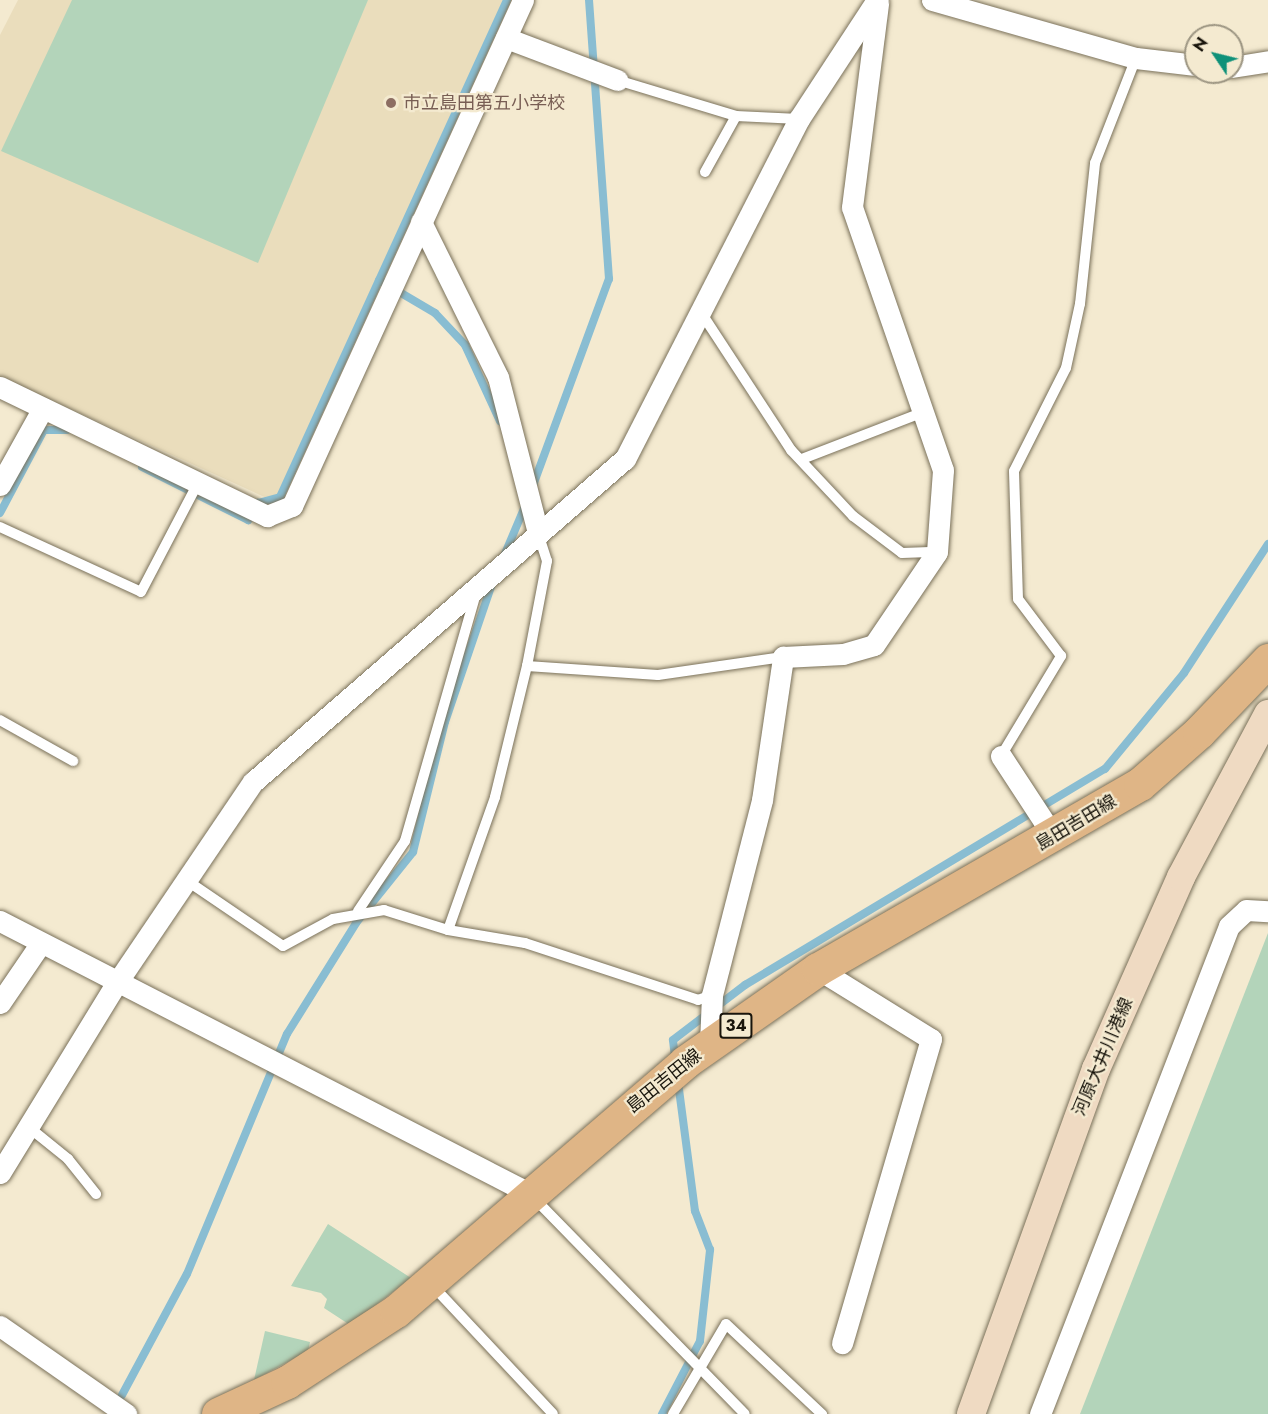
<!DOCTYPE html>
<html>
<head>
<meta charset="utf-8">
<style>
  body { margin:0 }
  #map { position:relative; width:1268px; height:1414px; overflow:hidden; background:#f4ead0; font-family:Jost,"Noto Sans JP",sans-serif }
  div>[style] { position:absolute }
  .built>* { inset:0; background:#eaddbc }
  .green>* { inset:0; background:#b3d4ba }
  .stream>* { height:8px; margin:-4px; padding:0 4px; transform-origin:4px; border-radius:4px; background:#89bdd2 }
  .roads { filter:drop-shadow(0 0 2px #7a715a) drop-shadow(0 0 2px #7a715a) }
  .service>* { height:10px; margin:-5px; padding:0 5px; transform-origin:5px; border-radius:5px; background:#fff }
  .minor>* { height:21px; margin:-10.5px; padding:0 10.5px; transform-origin:10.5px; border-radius:10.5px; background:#fff }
  .secondary>* { height:28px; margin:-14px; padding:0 14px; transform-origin:14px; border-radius:14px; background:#efdac2 }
  .primary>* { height:33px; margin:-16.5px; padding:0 16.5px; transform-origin:16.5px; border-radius:16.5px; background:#dfb586 }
  .dots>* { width:16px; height:16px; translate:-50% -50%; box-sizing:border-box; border:3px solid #f4ead0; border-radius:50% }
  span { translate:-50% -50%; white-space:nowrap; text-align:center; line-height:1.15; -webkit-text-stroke:4.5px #f4ead0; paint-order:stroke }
  .shield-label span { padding:2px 4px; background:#f4ead0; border:2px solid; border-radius:4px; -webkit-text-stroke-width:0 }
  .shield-label { font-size:16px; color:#19150c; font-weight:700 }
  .education-label { font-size:18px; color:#785e54 }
  .left { translate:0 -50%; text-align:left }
  .street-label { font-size:18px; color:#19150c }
  .north { position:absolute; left:1184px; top:24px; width:60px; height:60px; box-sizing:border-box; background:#f4ead0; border:2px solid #9c9582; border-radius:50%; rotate:305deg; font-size:16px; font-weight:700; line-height:24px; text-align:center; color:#19150c }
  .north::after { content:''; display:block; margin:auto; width:21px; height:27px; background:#0f9179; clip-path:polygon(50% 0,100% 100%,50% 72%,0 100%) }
</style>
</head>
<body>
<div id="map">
  <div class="built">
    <div style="clip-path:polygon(18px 0,512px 0,280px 504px,0 377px,0 35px)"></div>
  </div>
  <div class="green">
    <div style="clip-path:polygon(72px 0,368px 0,258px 263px,1px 151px)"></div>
    <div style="clip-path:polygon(1268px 933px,1268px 1414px,1080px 1414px)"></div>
    <div style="clip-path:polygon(328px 1224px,411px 1278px,350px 1325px,324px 1308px,327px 1299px,321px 1293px,291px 1286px)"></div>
    <div style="clip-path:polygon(265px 1331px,310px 1342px,308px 1351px,254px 1380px)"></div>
  </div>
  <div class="stream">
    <div style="left:379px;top:280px;width:65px;rotate:30.5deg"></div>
    <div style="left:435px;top:313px;width:44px;rotate:46.8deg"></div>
    <div style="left:465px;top:345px;width:84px;rotate:65.3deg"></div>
    <div style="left:142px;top:467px;width:119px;rotate:26.6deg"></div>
    <div style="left:248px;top:520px;width:20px;rotate:-60deg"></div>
    <div style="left:258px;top:503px;width:23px;rotate:-15deg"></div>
    <div style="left:280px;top:497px;width:546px;rotate:-65.45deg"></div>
    <div style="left:532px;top:488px;width:223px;rotate:-69.8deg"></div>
    <div style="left:609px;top:279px;width:280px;rotate:-94.1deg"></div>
    <div style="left:0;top:513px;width:94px;rotate:-62.1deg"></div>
    <div style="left:44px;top:430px;width:23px"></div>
    <div style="left:504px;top:556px;width:56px;rotate:-67.1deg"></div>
    <div style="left:675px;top:1057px;width:17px;rotate:-97deg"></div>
    <div style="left:673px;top:1040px;width:91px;rotate:-37.4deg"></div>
    <div style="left:745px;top:985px;width:420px;rotate:-31deg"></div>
    <div style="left:1105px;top:769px;width:124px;rotate:-50.5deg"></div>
    <div style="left:1184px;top:673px;width:154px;rotate:-56.9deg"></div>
    <div style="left:122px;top:1395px;width:137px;rotate:-61.8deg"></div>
    <div style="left:187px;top:1274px;width:260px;rotate:-67.4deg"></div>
    <div style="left:287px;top:1034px;width:131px;rotate:-58.1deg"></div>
    <div style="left:356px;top:923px;width:91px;rotate:-51.2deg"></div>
    <div style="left:413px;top:852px;width:134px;rotate:-76.2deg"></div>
    <div style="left:445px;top:722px;width:146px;rotate:-71.2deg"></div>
    <div style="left:662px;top:1414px;width:82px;rotate:-62.5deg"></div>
    <div style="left:700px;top:1341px;width:92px;rotate:-83.7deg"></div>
    <div style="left:710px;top:1250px;width:42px;rotate:-111deg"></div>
    <div style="left:695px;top:1211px;width:131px;rotate:-97.5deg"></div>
  </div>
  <div class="roads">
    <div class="service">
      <div style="left:617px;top:80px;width:124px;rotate:16.8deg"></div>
      <div style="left:705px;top:172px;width:64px;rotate:-61deg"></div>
      <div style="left:736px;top:116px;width:63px;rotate:2.7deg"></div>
      <div style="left:702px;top:314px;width:163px;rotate:56.8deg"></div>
      <div style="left:791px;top:450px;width:91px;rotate:46.8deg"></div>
      <div style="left:853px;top:516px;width:61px;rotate:37.1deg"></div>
      <div style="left:902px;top:553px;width:35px;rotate:-2deg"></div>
      <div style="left:802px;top:459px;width:128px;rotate:-21.1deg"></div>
      <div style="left:0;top:527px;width:155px;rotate:24.7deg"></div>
      <div style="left:141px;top:592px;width:123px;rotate:-62.4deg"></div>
      <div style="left:527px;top:666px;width:131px;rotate:3.9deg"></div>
      <div style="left:658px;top:675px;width:126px;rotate:-8.2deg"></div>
      <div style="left:0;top:720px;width:84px;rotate:29.3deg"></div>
      <div style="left:1001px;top:756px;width:117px;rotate:-59deg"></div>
      <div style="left:1061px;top:656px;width:71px;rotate:-127deg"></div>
      <div style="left:1018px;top:599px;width:128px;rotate:-91.8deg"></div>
      <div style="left:1014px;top:471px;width:115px;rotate:-63.2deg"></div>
      <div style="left:1066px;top:368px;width:66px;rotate:-77.7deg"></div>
      <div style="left:1080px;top:304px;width:142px;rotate:-83.9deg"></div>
      <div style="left:1095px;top:163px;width:113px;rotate:-68.7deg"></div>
      <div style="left:186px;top:880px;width:117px;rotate:34.2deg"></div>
      <div style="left:283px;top:946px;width:57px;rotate:-28.4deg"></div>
      <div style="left:333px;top:919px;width:52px;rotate:-10deg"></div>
      <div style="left:384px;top:910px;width:67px;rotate:17.4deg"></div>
      <div style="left:448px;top:930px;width:78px;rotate:9.6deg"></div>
      <div style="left:525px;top:943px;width:182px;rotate:18.2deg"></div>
      <div style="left:698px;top:1000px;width:15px;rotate:-20deg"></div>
      <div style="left:358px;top:911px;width:84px;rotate:-56.1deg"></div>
      <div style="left:405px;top:841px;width:258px;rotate:-74deg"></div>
      <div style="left:448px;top:930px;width:141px;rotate:-70.5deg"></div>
      <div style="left:495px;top:797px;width:135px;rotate:-76.3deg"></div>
      <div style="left:527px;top:666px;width:107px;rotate:-79.2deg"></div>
      <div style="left:547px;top:561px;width:29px;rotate:-108deg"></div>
      <div style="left:31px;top:1129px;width:48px;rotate:39deg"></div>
      <div style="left:68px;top:1159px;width:45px;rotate:51.3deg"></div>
      <div style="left:533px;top:1197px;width:303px;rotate:45.7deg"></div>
      <div style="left:431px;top:1284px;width:178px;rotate:46.8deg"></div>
      <div style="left:673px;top:1414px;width:104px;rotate:-59.5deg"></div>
      <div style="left:726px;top:1324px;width:132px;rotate:43.2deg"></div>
    </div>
    <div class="minor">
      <div style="left:932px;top:0;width:212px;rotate:15.9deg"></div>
      <div style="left:1136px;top:58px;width:60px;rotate:6.7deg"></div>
      <div style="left:506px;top:38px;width:119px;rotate:20.7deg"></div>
      <div style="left:1232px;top:67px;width:36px;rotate:-9deg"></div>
      <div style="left:421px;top:222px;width:173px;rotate:63.6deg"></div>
      <div style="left:498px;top:377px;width:161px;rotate:75.6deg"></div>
      <div style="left:0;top:387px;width:297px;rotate:25.8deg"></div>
      <div style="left:267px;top:516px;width:27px;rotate:-22deg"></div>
      <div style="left:292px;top:506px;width:556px;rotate:-65.46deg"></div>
      <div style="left:0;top:485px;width:88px;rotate:-60.8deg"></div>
      <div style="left:1001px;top:756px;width:97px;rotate:56.8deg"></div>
      <div style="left:0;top:921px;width:595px;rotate:27.21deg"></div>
      <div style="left:818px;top:969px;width:133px;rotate:31.8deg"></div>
      <div style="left:931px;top:1039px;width:317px;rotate:106.3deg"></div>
      <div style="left:0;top:1003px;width:73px;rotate:-55.7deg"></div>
      <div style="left:710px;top:1045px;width:50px;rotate:-87.7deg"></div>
      <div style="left:712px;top:995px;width:201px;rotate:-75.6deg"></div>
      <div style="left:762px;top:800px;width:145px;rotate:-81.6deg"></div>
      <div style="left:783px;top:657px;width:60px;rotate:-2.9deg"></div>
      <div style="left:843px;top:654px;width:32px;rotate:-16deg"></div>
      <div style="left:874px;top:645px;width:112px;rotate:-55.9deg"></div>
      <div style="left:937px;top:552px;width:82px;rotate:-85.8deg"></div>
      <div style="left:943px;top:470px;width:278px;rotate:-109.1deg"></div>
      <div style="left:852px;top:207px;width:206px;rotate:-82.7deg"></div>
      <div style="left:0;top:1173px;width:222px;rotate:-58.5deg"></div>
      <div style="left:116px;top:984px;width:244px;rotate:-55.9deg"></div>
      <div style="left:253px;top:782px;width:493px;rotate:-41deg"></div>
      <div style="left:625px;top:459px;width:382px;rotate:-62.9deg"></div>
      <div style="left:799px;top:119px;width:142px;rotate:-56.8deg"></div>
      <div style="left:0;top:1326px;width:154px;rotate:34.9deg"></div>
      <div style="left:1040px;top:1414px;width:523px;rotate:-68.83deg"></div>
      <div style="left:1229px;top:926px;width:23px;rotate:-43deg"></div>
      <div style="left:1246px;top:910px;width:22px;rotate:3deg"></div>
    </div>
    <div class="secondary">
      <div style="left:971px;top:1414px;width:367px;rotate:-70.1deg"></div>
      <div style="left:1096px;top:1069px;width:210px;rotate:-66.1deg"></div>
      <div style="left:1181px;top:877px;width:185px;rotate:-61.9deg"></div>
    </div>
    <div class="primary">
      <div style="left:218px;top:1414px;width:76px;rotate:-24.9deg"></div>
      <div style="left:287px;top:1382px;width:130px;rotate:-33.1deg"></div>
      <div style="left:396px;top:1311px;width:381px;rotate:-40.7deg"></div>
      <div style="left:685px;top:1062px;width:162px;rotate:-35deg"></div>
      <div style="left:818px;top:969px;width:371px;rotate:-29.9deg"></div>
      <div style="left:1140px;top:784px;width:79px;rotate:-41.4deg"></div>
      <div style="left:1199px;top:732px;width:100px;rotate:-46.2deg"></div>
    </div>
  </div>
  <div class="dots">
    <div style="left:391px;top:103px;background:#8d6e63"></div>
  </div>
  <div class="shield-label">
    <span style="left:736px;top:1026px">34</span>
  </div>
  <div class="education-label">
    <span class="left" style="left:403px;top:103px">市立島田第五小学校</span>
  </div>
  <div class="street-label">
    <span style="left:1076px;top:823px;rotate:-31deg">島田吉田線</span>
    <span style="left:1103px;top:1057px;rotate:-67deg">河原大井川港線</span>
    <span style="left:664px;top:1081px;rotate:-39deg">島田吉田線</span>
  </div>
  <div class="north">N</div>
</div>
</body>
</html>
